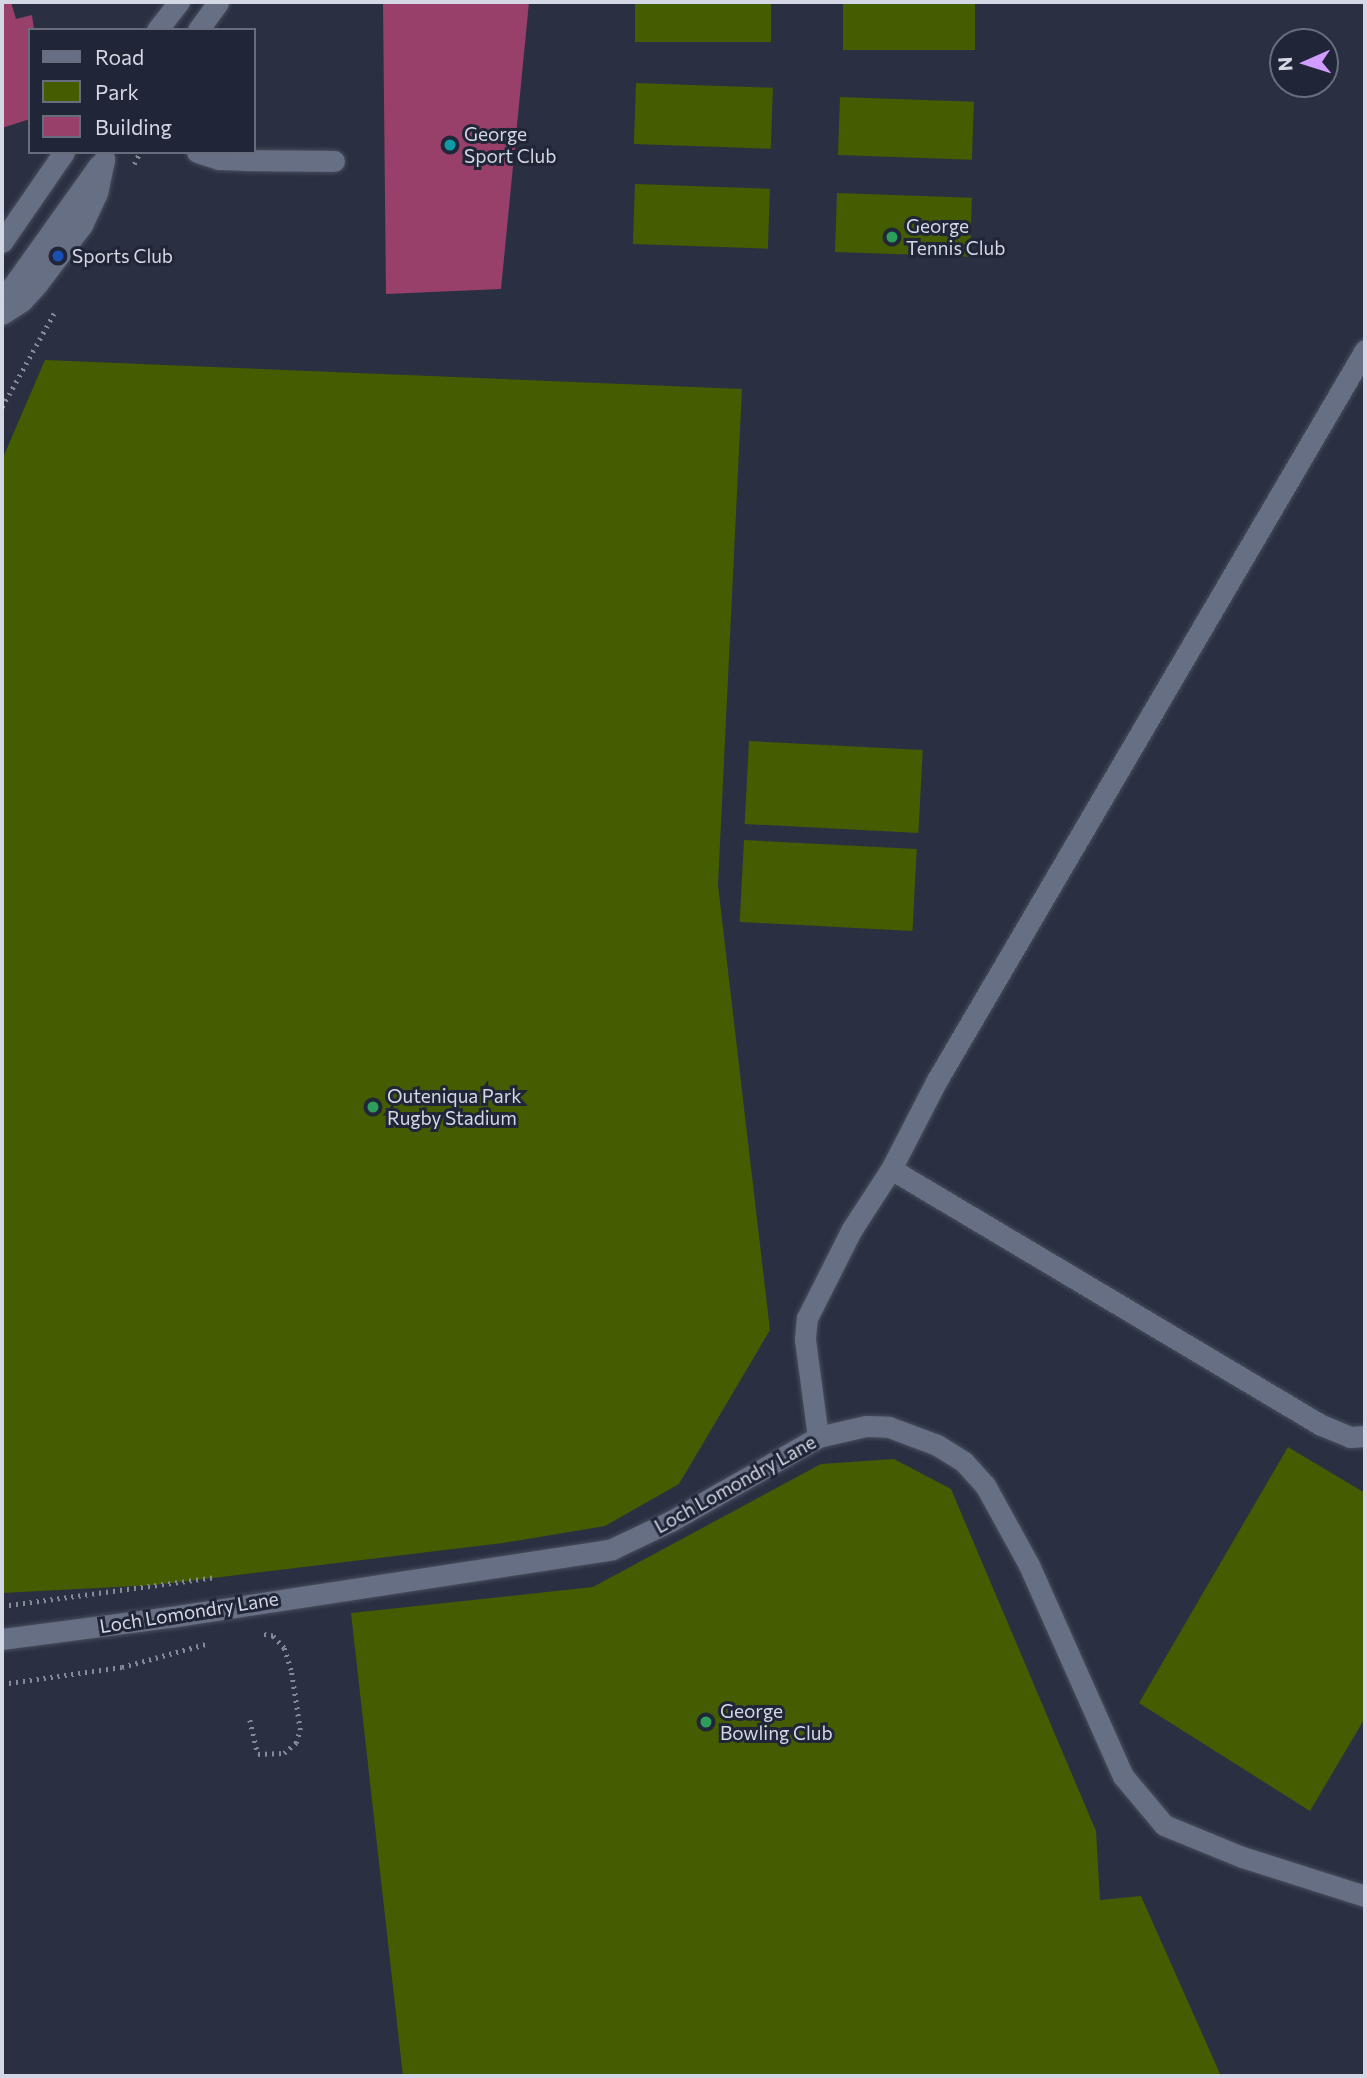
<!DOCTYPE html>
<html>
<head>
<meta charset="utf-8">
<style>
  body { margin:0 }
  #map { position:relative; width:1367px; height:2078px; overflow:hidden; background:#2a3042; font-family:Commissioner,sans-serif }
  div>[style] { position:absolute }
  .green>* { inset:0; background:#435d00; transform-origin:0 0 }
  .building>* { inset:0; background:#984069 }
  .path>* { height:4.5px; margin-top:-2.25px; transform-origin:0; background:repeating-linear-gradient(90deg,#858a99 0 2px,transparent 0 7px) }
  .roads { filter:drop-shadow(0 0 2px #484e5d) drop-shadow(0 0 2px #484e5d) }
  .minor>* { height:21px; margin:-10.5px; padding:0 10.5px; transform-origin:10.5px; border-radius:10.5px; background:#676f84 }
  .dots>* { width:19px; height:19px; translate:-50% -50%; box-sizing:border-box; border:4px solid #202638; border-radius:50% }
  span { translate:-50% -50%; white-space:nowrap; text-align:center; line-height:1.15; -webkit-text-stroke:6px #202638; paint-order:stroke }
  .poi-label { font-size:19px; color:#d4d8e4 }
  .left { translate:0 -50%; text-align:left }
  .street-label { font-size:19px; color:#d4d8e4 }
  .frame { position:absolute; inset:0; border:4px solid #d4d8e4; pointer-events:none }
  .legend { position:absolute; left:28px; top:28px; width:228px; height:126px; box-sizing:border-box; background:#202638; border:2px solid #686d7d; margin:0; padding:9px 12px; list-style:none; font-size:21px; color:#d4d8e4 }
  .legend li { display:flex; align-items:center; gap:14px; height:35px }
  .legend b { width:35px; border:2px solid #686d7d }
  .north { position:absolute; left:1269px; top:28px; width:70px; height:70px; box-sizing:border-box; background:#202638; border:2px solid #686d7d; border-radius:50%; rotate:267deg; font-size:19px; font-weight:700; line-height:28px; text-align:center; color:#d4d8e4 }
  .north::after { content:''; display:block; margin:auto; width:24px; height:32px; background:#d09dff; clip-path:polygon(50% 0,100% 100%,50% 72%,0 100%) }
</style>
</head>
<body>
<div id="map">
  <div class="green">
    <div style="left:635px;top:2px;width:136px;height:40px"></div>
    <div style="left:843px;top:2px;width:132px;height:48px"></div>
    <div style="left:636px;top:83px;width:137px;height:61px;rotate:2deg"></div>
    <div style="left:840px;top:97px;width:134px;height:58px;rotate:2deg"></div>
    <div style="left:635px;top:184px;width:135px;height:60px;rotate:2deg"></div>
    <div style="left:837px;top:193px;width:135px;height:59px;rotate:2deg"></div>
    <div style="clip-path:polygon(45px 360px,742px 389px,718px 885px,770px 1330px,679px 1484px,605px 1526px,503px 1543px,155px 1585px,2px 1593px,2px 460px)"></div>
    <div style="left:749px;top:741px;width:174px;height:83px;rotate:3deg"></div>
    <div style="left:744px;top:840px;width:173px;height:82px;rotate:3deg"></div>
    <div style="clip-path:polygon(1288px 1447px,1365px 1493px,1365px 1718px,1310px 1811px,1139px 1703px)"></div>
    <div style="clip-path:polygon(894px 1459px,951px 1489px,1096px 1831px,1100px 1900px,1141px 1896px,1221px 2076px,403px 2076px,351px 1613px,593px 1587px,821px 1464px)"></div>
  </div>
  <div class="building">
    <div style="clip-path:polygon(2px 2px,11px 2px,16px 19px,32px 15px,34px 30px,30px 30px,30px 119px,2px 128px)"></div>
    <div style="clip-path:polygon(383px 2px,529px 2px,501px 289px,386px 294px)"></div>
  </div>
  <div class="path">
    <div style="left:134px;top:164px;width:13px;rotate:-63deg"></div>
    <div style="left:2px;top:407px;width:107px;rotate:-61deg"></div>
    <div style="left:2px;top:1606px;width:216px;rotate:-7.7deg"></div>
    <div style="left:2px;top:1684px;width:121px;rotate:-8.1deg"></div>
    <div style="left:122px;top:1667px;width:87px;rotate:-15.3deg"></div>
    <div style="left:250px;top:1720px;width:35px;rotate:77deg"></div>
    <div style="left:258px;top:1754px;width:26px;rotate:-2deg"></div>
    <div style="left:284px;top:1753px;width:16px;rotate:-40deg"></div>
    <div style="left:296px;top:1743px;width:14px;rotate:-73deg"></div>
    <div style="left:300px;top:1730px;width:61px;rotate:-98.5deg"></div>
    <div style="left:291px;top:1670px;width:23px;rotate:-108deg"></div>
    <div style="left:284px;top:1648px;width:16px;rotate:-133deg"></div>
    <div style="left:273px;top:1636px;width:11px;rotate:-170deg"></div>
  </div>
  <div class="roads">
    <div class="minor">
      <div style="left:157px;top:30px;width:36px;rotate:-52deg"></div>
      <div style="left:198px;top:30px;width:34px;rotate:-54deg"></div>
      <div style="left:197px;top:152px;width:23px;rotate:18deg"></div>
      <div style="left:219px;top:159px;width:25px;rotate:2deg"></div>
      <div style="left:244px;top:160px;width:90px;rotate:0.6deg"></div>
      <div style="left:2px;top:242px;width:109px;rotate:-55.4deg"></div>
      <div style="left:2px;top:301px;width:167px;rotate:-54.5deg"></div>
      <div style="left:2px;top:314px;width:24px;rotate:-33deg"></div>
      <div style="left:22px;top:301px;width:24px;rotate:-48deg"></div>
      <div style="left:38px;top:283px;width:73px;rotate:-52.8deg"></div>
      <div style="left:82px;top:225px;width:35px;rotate:-65deg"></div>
      <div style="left:97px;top:193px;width:35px;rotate:-78deg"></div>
      <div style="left:1365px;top:350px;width:846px;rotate:120.38deg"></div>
      <div style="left:937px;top:1080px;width:100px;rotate:117.3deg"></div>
      <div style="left:891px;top:1169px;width:500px;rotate:30.77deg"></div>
      <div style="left:1321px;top:1425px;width:31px;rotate:22deg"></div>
      <div style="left:1350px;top:1437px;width:15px;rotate:-4deg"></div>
      <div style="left:818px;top:1437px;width:99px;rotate:-97.6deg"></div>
      <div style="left:805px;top:1339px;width:21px;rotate:-85deg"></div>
      <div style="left:807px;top:1318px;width:100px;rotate:-63.2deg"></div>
      <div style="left:852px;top:1229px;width:72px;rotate:-57deg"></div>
      <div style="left:2px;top:1639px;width:169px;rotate:-7.5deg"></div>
      <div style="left:170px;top:1617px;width:447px;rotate:-8.7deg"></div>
      <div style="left:612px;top:1549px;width:65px;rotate:-25.4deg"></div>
      <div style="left:671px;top:1521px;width:169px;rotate:-29.7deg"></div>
      <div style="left:818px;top:1437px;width:49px;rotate:-12.9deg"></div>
      <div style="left:866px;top:1426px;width:23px;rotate:2deg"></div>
      <div style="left:889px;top:1427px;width:51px;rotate:20.6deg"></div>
      <div style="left:937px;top:1445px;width:32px;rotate:32deg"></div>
      <div style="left:964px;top:1462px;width:31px;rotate:48deg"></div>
      <div style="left:985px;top:1485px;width:91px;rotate:61.2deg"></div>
      <div style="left:1029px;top:1565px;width:231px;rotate:66deg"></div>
      <div style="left:1123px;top:1776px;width:64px;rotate:50.1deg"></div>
      <div style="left:1164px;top:1825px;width:84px;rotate:22.3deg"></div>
      <div style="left:1242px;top:1857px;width:129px;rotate:17.6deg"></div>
    </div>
  </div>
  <div class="dots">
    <div style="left:450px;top:145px;background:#0f9aa8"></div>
    <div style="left:892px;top:237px;background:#2e9e5b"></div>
    <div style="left:58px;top:256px;background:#1a4fb4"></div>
    <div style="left:373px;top:1107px;background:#2e9e5b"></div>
    <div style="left:706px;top:1722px;background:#2e9e5b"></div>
  </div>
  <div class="poi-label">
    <span class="left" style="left:464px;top:145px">George<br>Sport Club</span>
    <span class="left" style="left:906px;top:237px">George<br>Tennis Club</span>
    <span class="left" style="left:72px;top:256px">Sports Club</span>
    <span class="left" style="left:387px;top:1107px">Outeniqua Park<br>Rugby Stadium</span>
    <span class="left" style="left:720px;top:1722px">George<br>Bowling Club</span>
  </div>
  <div class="street-label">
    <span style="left:735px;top:1484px;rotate:-29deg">Loch Lomondry Lane</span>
    <span style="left:189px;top:1612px;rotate:-9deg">Loch Lomondry Lane</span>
  </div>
  <div class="frame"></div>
  <ul class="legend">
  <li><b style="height:9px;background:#676f84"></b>Road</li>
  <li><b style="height:19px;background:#435d00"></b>Park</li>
  <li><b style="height:19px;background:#984069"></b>Building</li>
  </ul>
  <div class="north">N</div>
</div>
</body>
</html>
